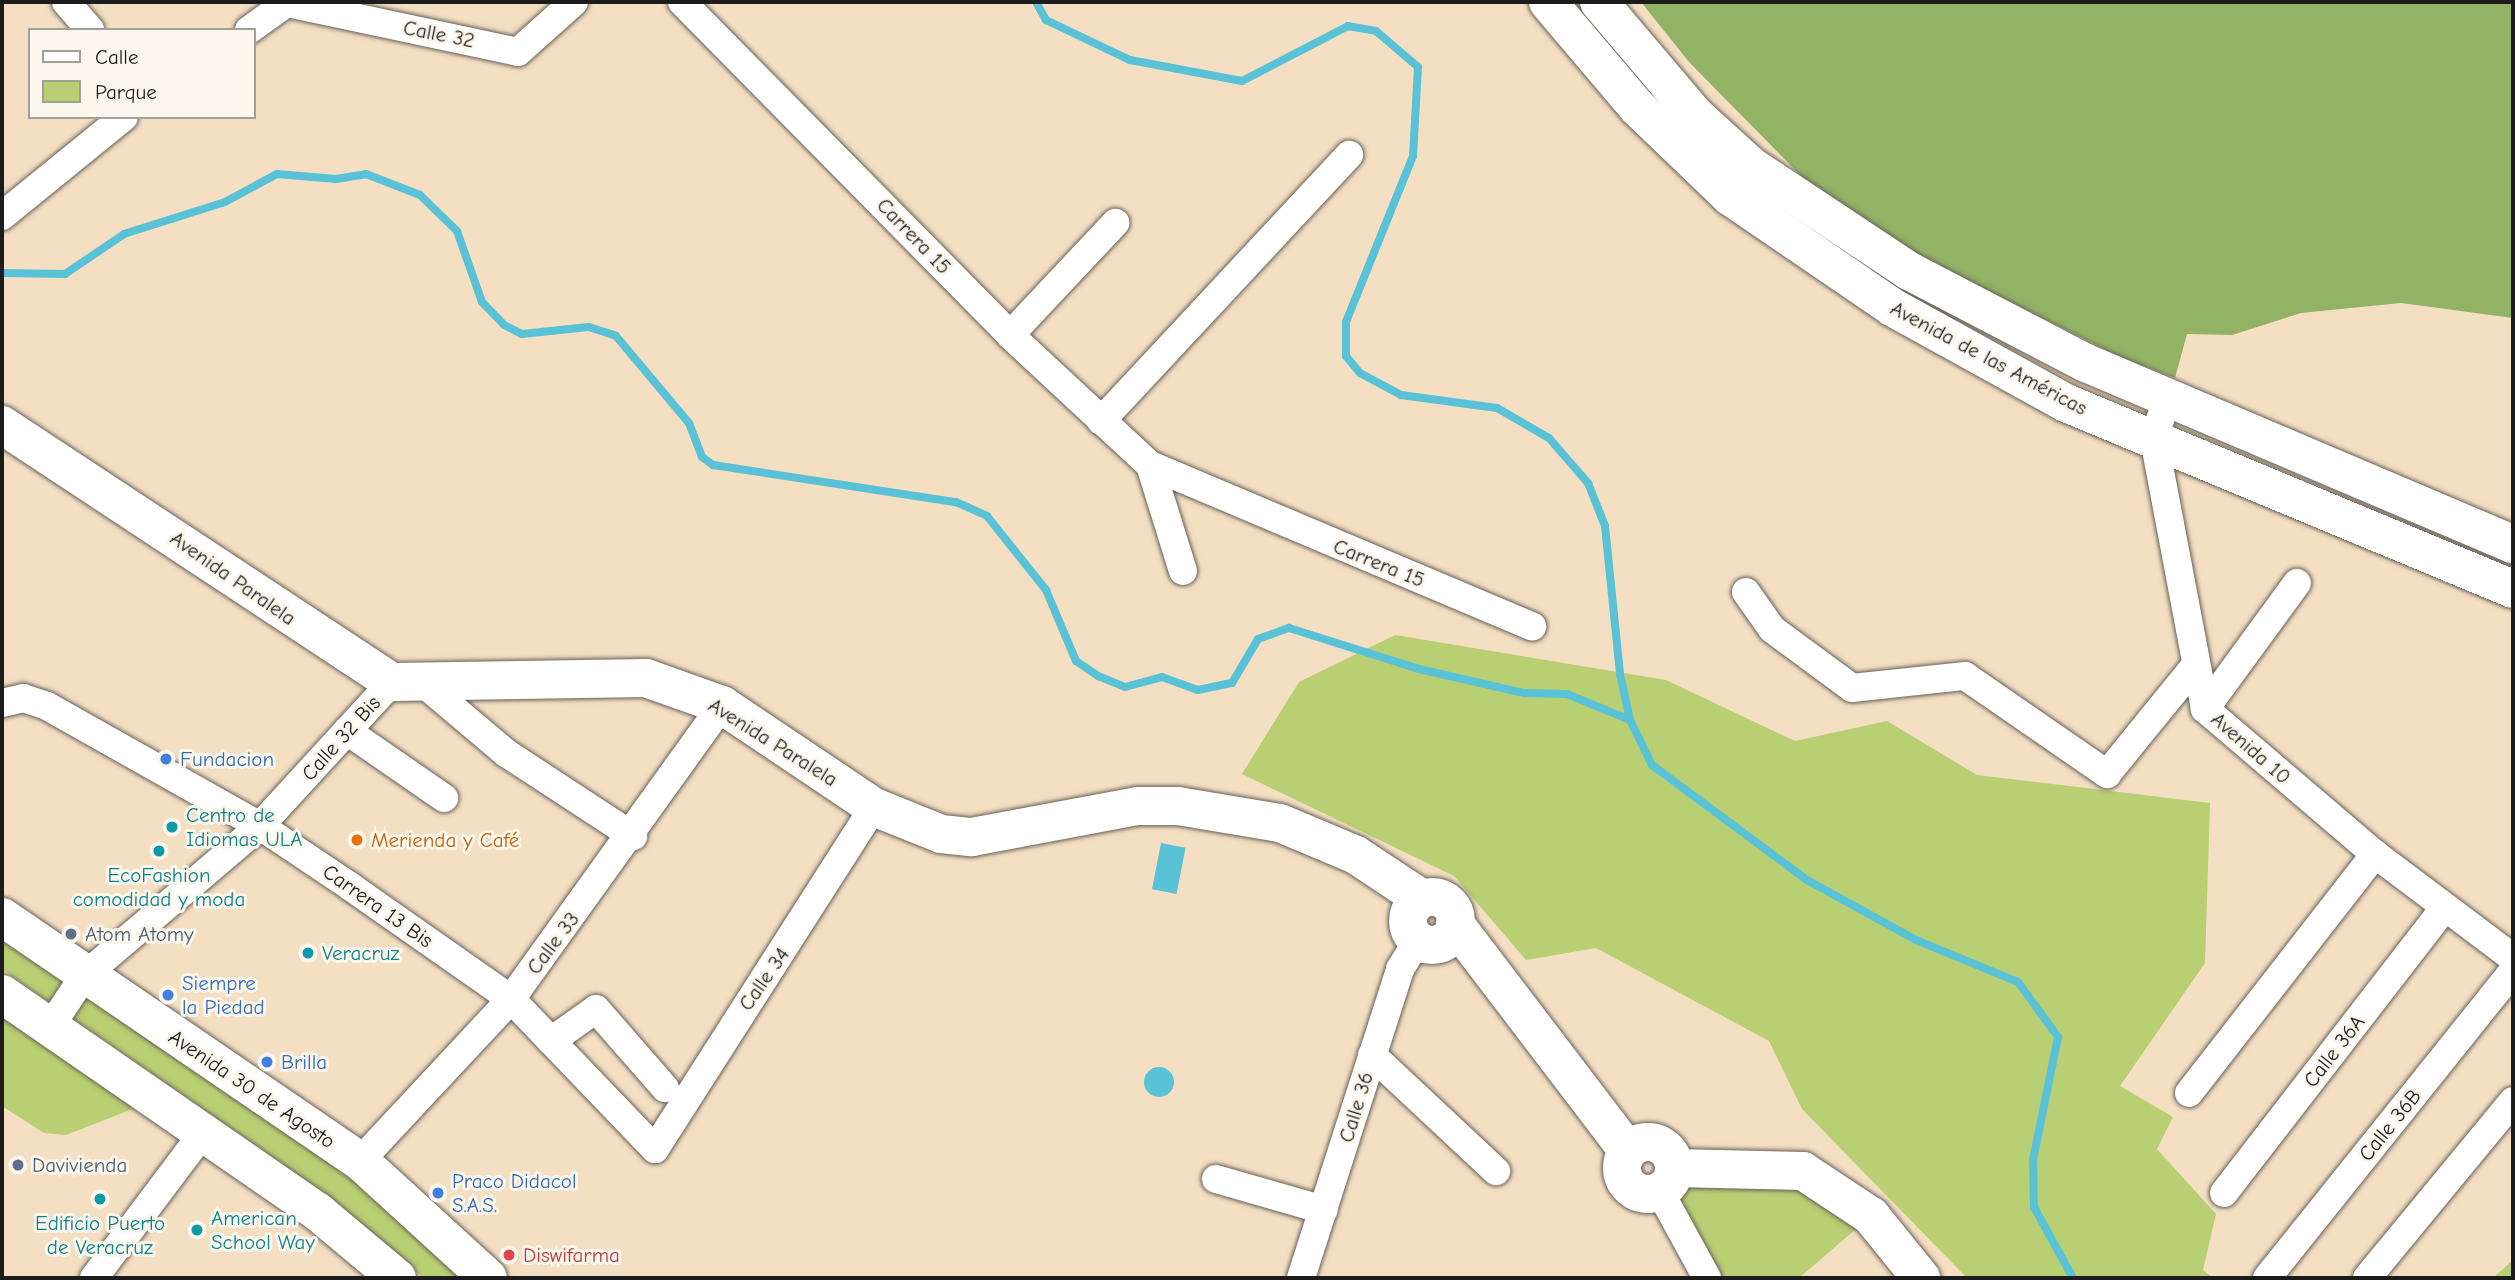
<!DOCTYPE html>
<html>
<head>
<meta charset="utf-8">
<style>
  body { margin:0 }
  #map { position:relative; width:2515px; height:1280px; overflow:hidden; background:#f4dfc3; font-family:"Comic Neue",sans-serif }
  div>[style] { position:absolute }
  .green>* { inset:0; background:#b9cf73 }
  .forest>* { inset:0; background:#92b265 }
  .water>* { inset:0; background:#5ac2d7; transform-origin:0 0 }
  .round { border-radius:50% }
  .stream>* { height:8px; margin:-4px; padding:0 4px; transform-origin:4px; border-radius:4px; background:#5ac2d7 }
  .roads { filter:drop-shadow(0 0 2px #686056) drop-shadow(0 0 2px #686056) }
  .street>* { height:28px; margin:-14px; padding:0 14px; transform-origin:14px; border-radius:14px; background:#fff }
  .secondary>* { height:38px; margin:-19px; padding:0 19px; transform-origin:19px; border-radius:19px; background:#fff }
  .secondary>.ring { margin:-19px; padding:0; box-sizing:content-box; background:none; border:38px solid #fff; border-radius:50% }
  .primary>* { height:38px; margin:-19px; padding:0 19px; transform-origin:19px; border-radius:19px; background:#fff }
  .dots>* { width:19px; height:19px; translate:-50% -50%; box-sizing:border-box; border:4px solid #fbf7ec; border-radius:50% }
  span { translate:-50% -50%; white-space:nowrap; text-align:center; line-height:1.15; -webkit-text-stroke:6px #fbf7ec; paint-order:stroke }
  .street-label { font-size:21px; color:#1c1c1c }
  .shop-label { font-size:21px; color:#366cbe }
  .left { translate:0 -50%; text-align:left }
  .culture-label { font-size:21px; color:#0d838f }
  .food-label { font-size:21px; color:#c56008 }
  .service-label { font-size:21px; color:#4e5e75 }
  .health-label { font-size:21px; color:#be3a42 }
  .frame { position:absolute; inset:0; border:4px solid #1c1c1c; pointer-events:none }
  .legend { position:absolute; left:28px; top:28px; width:228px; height:91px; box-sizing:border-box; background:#fbf7ec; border:2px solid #a29f99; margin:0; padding:9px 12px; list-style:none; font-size:21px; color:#1c1c1c }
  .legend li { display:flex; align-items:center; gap:14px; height:35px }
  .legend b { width:35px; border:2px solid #a29f99 }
</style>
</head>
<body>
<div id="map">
  <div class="green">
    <div style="clip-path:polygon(1395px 635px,1666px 680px,1795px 741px,1887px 721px,1977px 775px,2210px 803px,2205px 963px,2120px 1086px,2173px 1117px,2157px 1149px,2216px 1214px,2203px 1270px,2213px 1278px,1967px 1278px,1802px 1109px,1769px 1041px,1596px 948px,1526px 960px,1454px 876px,1242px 774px,1299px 682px)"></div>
    <div style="clip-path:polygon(2px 937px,350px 1173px,466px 1278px,423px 1278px,330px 1197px,2px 969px)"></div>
    <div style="clip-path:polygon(2px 994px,156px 1100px,66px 1135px,44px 1133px,2px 1106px)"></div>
    <div style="clip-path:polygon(1803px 1171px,1871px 1216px,1799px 1278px,1707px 1278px,1668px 1186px)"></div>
    <div style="clip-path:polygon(2513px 1260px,2513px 1278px,2493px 1278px)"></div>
  </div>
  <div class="forest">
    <div style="clip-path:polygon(1641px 2px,2513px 2px,2513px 318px,2401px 303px,2301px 313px,2232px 335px,2187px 334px,2175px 378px,2118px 356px,1923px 258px,1809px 184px,1689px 62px)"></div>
  </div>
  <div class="water">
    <div style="left:1161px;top:843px;width:25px;height:47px;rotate:11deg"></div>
    <div class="round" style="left:1144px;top:1067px;width:30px;height:30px"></div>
  </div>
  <div class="stream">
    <div style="left:1036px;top:2px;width:21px;rotate:61deg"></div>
    <div style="left:1046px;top:20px;width:93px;rotate:25.5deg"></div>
    <div style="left:1130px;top:60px;width:114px;rotate:10.6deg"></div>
    <div style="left:1242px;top:81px;width:119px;rotate:-27.4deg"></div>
    <div style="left:1348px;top:26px;width:28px;rotate:10deg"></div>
    <div style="left:1376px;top:31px;width:55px;rotate:40.6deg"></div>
    <div style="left:1418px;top:67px;width:89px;rotate:93.2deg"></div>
    <div style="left:1413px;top:156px;width:179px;rotate:112deg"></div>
    <div style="left:1346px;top:322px;width:34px;rotate:90deg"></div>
    <div style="left:1346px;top:356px;width:22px;rotate:51deg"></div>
    <div style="left:1360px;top:373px;width:47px;rotate:28.2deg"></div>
    <div style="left:1401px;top:395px;width:97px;rotate:7.7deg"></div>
    <div style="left:1497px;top:408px;width:60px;rotate:30deg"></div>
    <div style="left:1549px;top:438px;width:60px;rotate:49.1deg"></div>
    <div style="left:1588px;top:483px;width:46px;rotate:68.4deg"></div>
    <div style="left:1605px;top:526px;width:149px;rotate:84.2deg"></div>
    <div style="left:1620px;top:674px;width:47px;rotate:77.7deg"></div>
    <div style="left:1630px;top:720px;width:50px;rotate:63.9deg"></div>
    <div style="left:1652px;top:765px;width:193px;rotate:36.6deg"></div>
    <div style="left:1807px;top:880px;width:124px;rotate:28.8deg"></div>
    <div style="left:1916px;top:940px;width:110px;rotate:22.4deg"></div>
    <div style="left:2018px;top:982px;width:68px;rotate:54deg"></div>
    <div style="left:2058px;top:1037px;width:126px;rotate:101.5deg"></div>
    <div style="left:2033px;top:1160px;width:47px;rotate:88.8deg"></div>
    <div style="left:2034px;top:1207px;width:81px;rotate:61.2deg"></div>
    <div style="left:2px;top:273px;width:63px;rotate:0.9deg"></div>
    <div style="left:65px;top:274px;width:71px;rotate:-34.1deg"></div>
    <div style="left:124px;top:234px;width:106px;rotate:-17.6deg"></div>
    <div style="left:225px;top:202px;width:59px;rotate:-28.3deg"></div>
    <div style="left:277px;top:174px;width:59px;rotate:4.8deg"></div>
    <div style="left:336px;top:179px;width:30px;rotate:-9deg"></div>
    <div style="left:366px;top:174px;width:58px;rotate:21.3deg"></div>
    <div style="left:420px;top:195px;width:52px;rotate:44.2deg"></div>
    <div style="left:457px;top:231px;width:75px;rotate:70.6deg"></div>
    <div style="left:482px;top:302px;width:32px;rotate:46deg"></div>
    <div style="left:504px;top:325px;width:20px;rotate:27deg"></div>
    <div style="left:522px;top:334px;width:67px;rotate:-6deg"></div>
    <div style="left:589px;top:327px;width:28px;rotate:18deg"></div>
    <div style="left:616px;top:336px;width:114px;rotate:50deg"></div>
    <div style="left:689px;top:423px;width:36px;rotate:69deg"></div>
    <div style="left:702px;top:457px;width:14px;rotate:36deg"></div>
    <div style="left:713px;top:465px;width:246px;rotate:8.7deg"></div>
    <div style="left:956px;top:502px;width:34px;rotate:24deg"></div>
    <div style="left:987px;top:516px;width:95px;rotate:51.4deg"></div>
    <div style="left:1046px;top:590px;width:77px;rotate:67.1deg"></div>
    <div style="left:1076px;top:661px;width:27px;rotate:34deg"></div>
    <div style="left:1098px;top:676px;width:29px;rotate:22deg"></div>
    <div style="left:1125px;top:687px;width:38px;rotate:-15deg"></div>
    <div style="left:1162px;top:677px;width:38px;rotate:20deg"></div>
    <div style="left:1198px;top:690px;width:35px;rotate:-12deg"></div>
    <div style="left:1232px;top:683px;width:51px;rotate:-59.4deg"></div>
    <div style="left:1258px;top:639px;width:33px;rotate:-20deg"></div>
    <div style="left:1289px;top:628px;width:136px;rotate:17.5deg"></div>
    <div style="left:1419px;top:669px;width:108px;rotate:12.9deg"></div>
    <div style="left:1524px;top:693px;width:43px;rotate:1.3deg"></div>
    <div style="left:1567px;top:694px;width:68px;rotate:22.4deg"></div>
  </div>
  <div class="roads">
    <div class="street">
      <div style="left:66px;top:2px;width:37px;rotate:49deg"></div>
      <div style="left:283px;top:2px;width:240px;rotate:12deg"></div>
      <div style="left:518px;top:52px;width:75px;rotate:-41.8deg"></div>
      <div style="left:682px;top:2px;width:467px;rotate:45.4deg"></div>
      <div style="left:1010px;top:335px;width:191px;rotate:42.9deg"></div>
      <div style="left:1150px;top:465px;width:415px;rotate:22.9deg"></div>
      <div style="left:249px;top:30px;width:48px;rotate:-35.7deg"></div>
      <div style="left:2px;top:216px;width:157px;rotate:-39.1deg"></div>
      <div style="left:1010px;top:335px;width:154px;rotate:-46.8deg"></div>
      <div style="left:2167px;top:398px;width:43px;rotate:107.6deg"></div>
      <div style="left:2154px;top:439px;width:275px;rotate:79.3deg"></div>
      <div style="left:2205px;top:709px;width:223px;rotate:40.5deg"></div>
      <div style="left:2375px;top:854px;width:173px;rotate:37deg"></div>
      <div style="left:1101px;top:421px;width:364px;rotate:-47deg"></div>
      <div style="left:1150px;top:465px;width:111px;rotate:72.7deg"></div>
      <div style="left:1746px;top:592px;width:45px;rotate:54.9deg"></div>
      <div style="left:1772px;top:629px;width:99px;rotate:36.4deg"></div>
      <div style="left:1852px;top:688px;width:114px;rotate:-6.1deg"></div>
      <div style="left:1965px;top:676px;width:173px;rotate:34.6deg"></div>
      <div style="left:2107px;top:774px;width:136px;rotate:-50.9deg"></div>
      <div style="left:422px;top:682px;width:110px;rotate:40.2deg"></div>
      <div style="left:506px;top:753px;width:152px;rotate:33.2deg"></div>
      <div style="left:2px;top:703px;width:22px;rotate:-13deg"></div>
      <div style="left:23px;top:698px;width:25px;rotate:18deg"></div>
      <div style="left:47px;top:706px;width:244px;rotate:29.4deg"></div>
      <div style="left:260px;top:826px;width:110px;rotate:33.8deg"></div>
      <div style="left:351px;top:887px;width:195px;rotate:35deg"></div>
      <div style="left:511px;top:999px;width:208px;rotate:46.2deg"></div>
      <div style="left:655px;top:1149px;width:406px;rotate:-57.4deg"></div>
      <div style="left:2205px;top:709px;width:156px;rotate:-53.9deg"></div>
      <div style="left:347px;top:731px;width:118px;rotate:34.6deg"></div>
      <div style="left:50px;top:1027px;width:61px;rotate:-56.3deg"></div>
      <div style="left:84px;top:976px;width:231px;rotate:-40.4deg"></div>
      <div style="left:260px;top:826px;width:195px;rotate:-47.5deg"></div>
      <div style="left:551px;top:1041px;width:55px;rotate:-35.4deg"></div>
      <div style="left:596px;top:1009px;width:105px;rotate:48.9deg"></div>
      <div style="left:1372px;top:1055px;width:170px;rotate:43.1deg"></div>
      <div style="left:2189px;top:1093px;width:303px;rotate:-52.1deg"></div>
      <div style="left:360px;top:1161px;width:221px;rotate:-47deg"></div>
      <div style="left:511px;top:999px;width:362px;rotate:-54.3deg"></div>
      <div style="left:1216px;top:1179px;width:112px;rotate:16deg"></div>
      <div style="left:1660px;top:1192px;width:98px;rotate:61.3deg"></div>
      <div style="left:2224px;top:1193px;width:360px;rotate:-52.3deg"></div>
      <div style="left:94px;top:1278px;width:181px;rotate:-53.1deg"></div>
      <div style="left:1301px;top:1278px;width:324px;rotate:-72.2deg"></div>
      <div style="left:1400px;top:969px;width:34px;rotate:-58deg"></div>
      <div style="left:2267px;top:1278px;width:393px;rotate:-51.3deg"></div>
      <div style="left:2367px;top:1278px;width:229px;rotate:-50.5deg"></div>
    </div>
    <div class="secondary">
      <div style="left:2px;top:425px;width:467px;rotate:33.4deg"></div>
      <div style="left:392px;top:682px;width:254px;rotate:-0.9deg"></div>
      <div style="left:646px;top:678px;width:81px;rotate:19.6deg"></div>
      <div style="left:722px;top:705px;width:183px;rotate:33.9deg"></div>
      <div style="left:874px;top:807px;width:72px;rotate:21.9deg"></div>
      <div style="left:941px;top:834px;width:31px;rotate:6deg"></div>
      <div style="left:972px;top:837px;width:169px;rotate:-10.6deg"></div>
      <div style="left:1138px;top:806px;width:40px"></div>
      <div style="left:1178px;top:806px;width:103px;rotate:9.5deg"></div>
      <div style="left:1280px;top:823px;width:82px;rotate:22.8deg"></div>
      <div style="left:1356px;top:855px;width:78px;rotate:33.5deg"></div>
      <div class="ring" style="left:1408px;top:897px;width:10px;height:10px"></div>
      <div style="left:1455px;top:924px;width:285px;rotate:52.7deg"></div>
      <div class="ring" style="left:1622px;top:1142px;width:14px;height:14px"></div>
      <div style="left:1675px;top:1168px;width:128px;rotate:1.3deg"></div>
      <div style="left:1803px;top:1171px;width:82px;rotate:33.5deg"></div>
      <div style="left:1871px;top:1216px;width:80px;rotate:51.1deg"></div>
    </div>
    <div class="primary">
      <div style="left:1548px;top:2px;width:138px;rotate:49.7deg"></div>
      <div style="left:1637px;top:107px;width:130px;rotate:43.8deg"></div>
      <div style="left:1731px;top:197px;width:195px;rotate:34.3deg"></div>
      <div style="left:1892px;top:307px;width:199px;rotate:28.9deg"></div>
      <div style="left:2066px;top:403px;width:484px;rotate:22.6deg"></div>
      <div style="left:1599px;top:2px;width:148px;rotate:49.7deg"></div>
      <div style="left:1695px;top:115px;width:76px;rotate:42.3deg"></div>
      <div style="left:1751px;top:166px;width:190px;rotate:33.6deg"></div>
      <div style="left:1909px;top:271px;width:199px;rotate:27.5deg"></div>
      <div style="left:2086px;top:363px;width:464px;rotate:23deg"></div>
      <div style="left:2px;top:917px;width:433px;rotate:34.3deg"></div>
      <div style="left:360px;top:1161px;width:173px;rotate:42.4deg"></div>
      <div style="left:2px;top:994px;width:384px;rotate:34.6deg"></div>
      <div style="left:318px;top:1212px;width:103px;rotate:39.9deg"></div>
    </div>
  </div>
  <div class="dots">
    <div style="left:166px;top:759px;background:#3f7fe0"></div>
    <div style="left:172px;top:827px;background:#0f9aa8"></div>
    <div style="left:357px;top:840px;background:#e8710a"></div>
    <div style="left:159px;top:851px;background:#0f9aa8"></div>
    <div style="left:71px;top:934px;background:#5c6f8a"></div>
    <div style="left:308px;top:953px;background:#0f9aa8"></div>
    <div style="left:168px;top:995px;background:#3f7fe0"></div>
    <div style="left:267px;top:1062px;background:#3f7fe0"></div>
    <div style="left:18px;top:1165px;background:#5c6f8a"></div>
    <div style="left:438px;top:1193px;background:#3f7fe0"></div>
    <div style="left:100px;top:1199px;background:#0f9aa8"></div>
    <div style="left:197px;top:1230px;background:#0f9aa8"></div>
    <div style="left:509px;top:1255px;background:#e0444e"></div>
  </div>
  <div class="street-label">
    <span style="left:439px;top:34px;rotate:11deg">Calle 32</span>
    <span style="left:914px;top:236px;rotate:46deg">Carrera 15</span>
    <span style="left:1989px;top:358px;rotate:28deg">Avenida de las Américas</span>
    <span style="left:1379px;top:563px;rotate:22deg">Carrera 15</span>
    <span style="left:233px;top:578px;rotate:35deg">Avenida Paralela</span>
    <span style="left:341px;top:738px;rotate:-48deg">Calle 32 Bis</span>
    <span style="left:773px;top:742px;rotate:32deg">Avenida Paralela</span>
    <span style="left:2251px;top:748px;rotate:41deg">Avenida 10</span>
    <span style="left:378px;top:906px;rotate:35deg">Carrera 13 Bis</span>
    <span style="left:553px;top:943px;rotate:-53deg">Calle 33</span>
    <span style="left:764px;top:979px;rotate:-55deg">Calle 34</span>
    <span style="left:2334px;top:1051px;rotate:-52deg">Calle 36A</span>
    <span style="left:252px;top:1089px;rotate:34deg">Avenida 30 de Agosto</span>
    <span style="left:1356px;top:1107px;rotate:-73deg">Calle 36</span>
    <span style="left:2390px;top:1125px;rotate:-51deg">Calle 36B</span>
  </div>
  <div class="shop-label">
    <span class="left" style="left:180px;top:759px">Fundacion</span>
    <span class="left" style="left:182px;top:995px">Siempre<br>la Piedad</span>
    <span class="left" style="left:281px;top:1062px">Brilla</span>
    <span class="left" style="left:452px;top:1193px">Praco Didacol<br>S.A.S.</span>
  </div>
  <div class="culture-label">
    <span class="left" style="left:186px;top:827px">Centro de<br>Idiomas ULA</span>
    <span style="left:159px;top:887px">EcoFashion<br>comodidad y moda</span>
    <span class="left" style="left:322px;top:953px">Veracruz</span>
    <span class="left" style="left:211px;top:1230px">American<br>School Way</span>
    <span style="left:100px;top:1235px">Edificio Puerto<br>de Veracruz</span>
  </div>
  <div class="food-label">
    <span class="left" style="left:371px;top:840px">Merienda y Café</span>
  </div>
  <div class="service-label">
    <span class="left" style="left:85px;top:934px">Atom Atomy</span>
    <span class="left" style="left:32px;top:1165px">Davivienda</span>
  </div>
  <div class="health-label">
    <span class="left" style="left:523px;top:1255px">Diswifarma</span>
  </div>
  <div class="frame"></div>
  <ul class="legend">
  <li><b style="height:9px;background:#fff"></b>Calle</li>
  <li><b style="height:19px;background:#b9cf73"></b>Parque</li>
  </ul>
</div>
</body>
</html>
